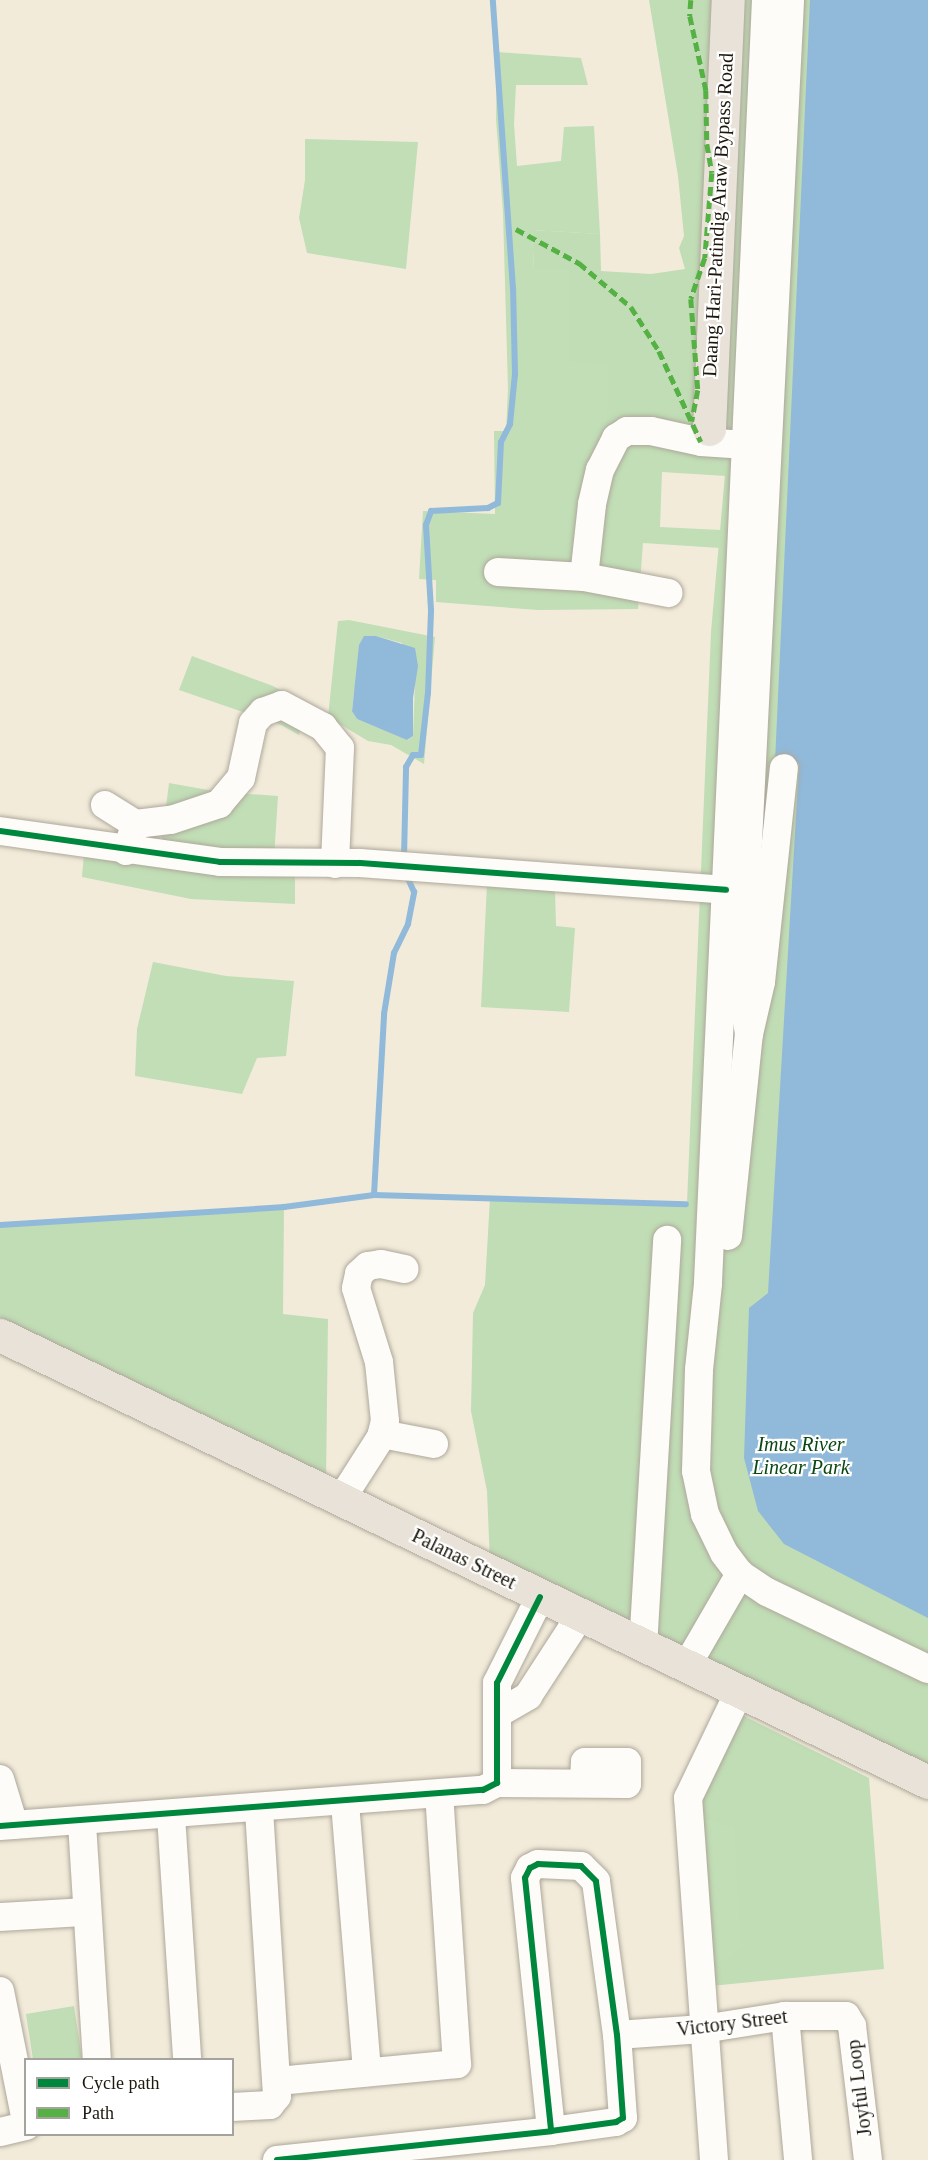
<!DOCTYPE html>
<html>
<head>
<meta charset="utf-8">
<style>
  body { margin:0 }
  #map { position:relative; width:928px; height:2160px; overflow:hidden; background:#f2ebda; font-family:"Times New Roman",serif }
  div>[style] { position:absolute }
  .green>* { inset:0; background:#c0ddb5 }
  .forest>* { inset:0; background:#c1deb6 }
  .water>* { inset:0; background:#91b9da }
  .stream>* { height:6px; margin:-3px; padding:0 3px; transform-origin:3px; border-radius:3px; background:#91b9da }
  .roads { filter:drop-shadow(0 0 2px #aea89b) drop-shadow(0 0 2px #aea89b) }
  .minor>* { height:28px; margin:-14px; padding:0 14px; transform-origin:14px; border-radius:14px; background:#fdfcf9 }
  .major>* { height:33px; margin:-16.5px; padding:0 16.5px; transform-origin:16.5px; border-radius:16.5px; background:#e8e2d9 }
  .quiet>* { height:4.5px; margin-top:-2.25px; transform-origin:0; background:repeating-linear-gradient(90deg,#55b144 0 9px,transparent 0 13.5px) }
  .cycleway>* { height:6px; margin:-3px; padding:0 3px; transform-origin:3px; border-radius:3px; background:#00873e }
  span { translate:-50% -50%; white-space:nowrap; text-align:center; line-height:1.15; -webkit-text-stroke:4.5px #fff; paint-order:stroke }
  .street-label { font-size:20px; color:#1d180d }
  .park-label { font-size:20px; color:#094810; font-style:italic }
  .legend { position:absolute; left:24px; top:2058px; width:210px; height:78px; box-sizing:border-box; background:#fff; border:2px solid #a5a39e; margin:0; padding:8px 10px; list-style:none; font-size:18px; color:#1d180d }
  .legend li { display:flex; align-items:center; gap:12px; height:30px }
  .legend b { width:30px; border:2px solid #a5a39e }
</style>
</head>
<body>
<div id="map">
  <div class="green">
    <div style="clip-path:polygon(649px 0,928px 0,928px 1772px,490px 1563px,487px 1491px,471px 1411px,473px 1313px,485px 1285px,490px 1198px,687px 1203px,711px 632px,727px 452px,605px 442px,569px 361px,569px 271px,534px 270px,532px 230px,600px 234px,601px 271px,651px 274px,685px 269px,679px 248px,684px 236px,678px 176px)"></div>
    <div style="clip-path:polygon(284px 1207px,283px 1314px,328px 1319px,326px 1482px,232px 1429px,0 1318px,0 1225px)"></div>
    <div style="clip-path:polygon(740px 1714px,869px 1778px,884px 1969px,711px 1986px,709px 1962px,734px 1859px,734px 1829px,698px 1818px,702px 1792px)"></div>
    <div style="clip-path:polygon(74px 2006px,82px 2059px,33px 2059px,26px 2014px)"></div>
  </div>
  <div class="forest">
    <div style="clip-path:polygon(497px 52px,581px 58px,588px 85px,516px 85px,514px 124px,517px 166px,561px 161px,564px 127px,594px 126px,600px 234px,532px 230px,534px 269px,569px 270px,569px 361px,609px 364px,606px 442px,727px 452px,726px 476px,662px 472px,660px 527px,721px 530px,720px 548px,643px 543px,638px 609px,538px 610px,436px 602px,436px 580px,419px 579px,423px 511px,495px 514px,494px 431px,506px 431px,508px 389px,503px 213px,496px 119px)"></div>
    <div style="clip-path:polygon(305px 139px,418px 142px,406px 269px,307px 253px,299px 218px,305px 180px)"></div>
    <div style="clip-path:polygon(evenodd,349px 620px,435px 637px,424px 764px,391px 745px,368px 741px,328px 717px,338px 621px,349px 620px,376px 636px,402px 643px,415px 682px,413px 736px,408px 740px,357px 719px,352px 710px,354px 692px,376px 636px)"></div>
    <div style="clip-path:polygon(192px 656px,273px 686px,308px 705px,299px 735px,281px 725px,179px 690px)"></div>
    <div style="clip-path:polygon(169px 783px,219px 792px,278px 796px,273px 874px,295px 876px,295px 904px,191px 899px,82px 877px,84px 853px,159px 863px)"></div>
    <div style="clip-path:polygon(487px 884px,555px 890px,556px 926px,575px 928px,569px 1012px,481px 1007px)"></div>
    <div style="clip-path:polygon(153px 962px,226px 976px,294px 981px,286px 1056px,257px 1058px,242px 1094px,135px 1076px,137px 1029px)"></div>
    <div style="clip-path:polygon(698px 1818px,734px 1828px,741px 1947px,725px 1960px,709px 1962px)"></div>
  </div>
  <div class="water">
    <div style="clip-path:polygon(810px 0,928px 0,928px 1618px,784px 1544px,758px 1511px,744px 1458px,749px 1308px,768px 1293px,799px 764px,775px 762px)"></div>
    <div style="clip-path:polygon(364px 636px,376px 636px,415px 648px,418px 666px,413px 698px,413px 736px,407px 740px,357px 719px,352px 711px,359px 645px)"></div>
  </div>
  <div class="stream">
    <div style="left:404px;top:858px;width:91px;rotate:-88.7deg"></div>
    <div style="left:406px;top:767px;width:14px;rotate:-60deg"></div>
    <div style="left:413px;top:755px;width:8px"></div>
    <div style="left:421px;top:755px;width:62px;rotate:-83.6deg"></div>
    <div style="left:428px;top:693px;width:83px;rotate:-87.9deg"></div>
    <div style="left:431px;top:610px;width:85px;rotate:-93.4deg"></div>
    <div style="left:426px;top:525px;width:15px;rotate:-70deg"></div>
    <div style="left:431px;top:511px;width:57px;rotate:-3deg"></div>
    <div style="left:488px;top:508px;width:11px;rotate:-27deg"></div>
    <div style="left:498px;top:503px;width:61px;rotate:-87.2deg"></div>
    <div style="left:501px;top:442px;width:20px;rotate:-63deg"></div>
    <div style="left:510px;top:424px;width:50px;rotate:-84.3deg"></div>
    <div style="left:515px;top:374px;width:85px;rotate:-91.3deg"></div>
    <div style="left:513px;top:289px;width:290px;rotate:-94deg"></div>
    <div style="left:374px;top:1195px;width:181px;rotate:-86.8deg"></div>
    <div style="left:384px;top:1014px;width:62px;rotate:-80.7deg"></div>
    <div style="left:394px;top:953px;width:32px;rotate:-64deg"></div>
    <div style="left:408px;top:924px;width:33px;rotate:-79deg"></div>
    <div style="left:414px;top:892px;width:17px;rotate:-114deg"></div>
    <div style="left:0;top:1225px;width:285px;rotate:-3.6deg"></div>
    <div style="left:284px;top:1207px;width:91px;rotate:-7.6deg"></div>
    <div style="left:374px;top:1195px;width:312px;rotate:1.7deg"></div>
  </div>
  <div class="roads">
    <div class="minor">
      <div style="left:766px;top:0;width:1285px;rotate:92.59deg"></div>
      <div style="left:708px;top:1284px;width:86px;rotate:96deg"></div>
      <div style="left:699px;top:1370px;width:101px;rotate:91.7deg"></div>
      <div style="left:696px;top:1471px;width:44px;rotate:78.2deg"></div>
      <div style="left:705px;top:1514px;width:43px;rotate:64deg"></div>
      <div style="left:724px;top:1553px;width:26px;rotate:53deg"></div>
      <div style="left:740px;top:1574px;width:32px;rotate:34deg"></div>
      <div style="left:767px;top:1592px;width:178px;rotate:25.6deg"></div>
      <div style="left:498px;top:572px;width:86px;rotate:3.3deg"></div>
      <div style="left:584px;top:577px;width:86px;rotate:10.8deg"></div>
      <div style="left:584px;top:577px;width:73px;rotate:-83.7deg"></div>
      <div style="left:592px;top:504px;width:35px;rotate:-77deg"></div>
      <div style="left:600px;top:470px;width:36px;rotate:-63deg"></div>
      <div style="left:616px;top:438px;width:13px;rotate:-32deg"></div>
      <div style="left:627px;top:431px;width:24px"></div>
      <div style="left:651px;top:431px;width:51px;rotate:12.4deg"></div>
      <div style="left:701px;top:442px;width:45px;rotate:3.8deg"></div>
      <div style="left:105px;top:805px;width:36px;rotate:32deg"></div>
      <div style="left:0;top:831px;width:222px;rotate:8deg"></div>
      <div style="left:220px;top:862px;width:140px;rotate:0.4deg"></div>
      <div style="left:360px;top:863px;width:367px;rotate:4.2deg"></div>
      <div style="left:126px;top:851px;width:29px;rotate:-70deg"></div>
      <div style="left:136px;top:824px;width:35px;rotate:-7deg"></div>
      <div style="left:171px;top:820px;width:51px;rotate:-18.4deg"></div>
      <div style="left:219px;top:804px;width:34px;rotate:-50deg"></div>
      <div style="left:241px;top:778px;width:56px;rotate:-77.7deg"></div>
      <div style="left:253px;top:723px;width:15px;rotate:-48deg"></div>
      <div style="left:263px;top:712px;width:20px;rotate:-20deg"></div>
      <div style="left:282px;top:705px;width:47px;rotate:28.2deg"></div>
      <div style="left:323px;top:727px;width:27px;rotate:51deg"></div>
      <div style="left:340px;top:748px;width:116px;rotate:92.5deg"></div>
      <div style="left:749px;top:1034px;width:53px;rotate:-98.7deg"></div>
      <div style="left:741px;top:982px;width:983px;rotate:-87.14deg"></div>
      <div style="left:728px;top:1236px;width:203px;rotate:-84.1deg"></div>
      <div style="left:749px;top:1034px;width:53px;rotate:-77deg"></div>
      <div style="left:761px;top:982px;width:215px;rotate:-83.9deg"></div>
      <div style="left:382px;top:1434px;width:53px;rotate:10.9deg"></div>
      <div style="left:342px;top:1498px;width:72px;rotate:-57.4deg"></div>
      <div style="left:381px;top:1437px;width:16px;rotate:-76deg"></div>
      <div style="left:385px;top:1421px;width:59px;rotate:-95.8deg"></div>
      <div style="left:379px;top:1362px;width:77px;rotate:-107.3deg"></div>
      <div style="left:356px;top:1288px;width:14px;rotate:-78deg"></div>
      <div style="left:359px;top:1274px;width:12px;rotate:-42deg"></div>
      <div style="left:368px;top:1266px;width:13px;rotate:-9deg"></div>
      <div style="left:381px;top:1264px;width:24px;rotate:12deg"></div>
      <div style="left:643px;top:1647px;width:408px;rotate:-86.6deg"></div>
      <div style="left:686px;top:1667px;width:108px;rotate:-59.9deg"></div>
      <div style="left:499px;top:1713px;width:34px;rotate:-30deg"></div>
      <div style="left:528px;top:1696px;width:95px;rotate:-57deg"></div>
      <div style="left:0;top:1779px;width:48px;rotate:73.1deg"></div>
      <div style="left:497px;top:1783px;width:130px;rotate:0.4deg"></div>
      <div style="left:627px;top:1784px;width:22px;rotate:-90deg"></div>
      <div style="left:627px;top:1762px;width:42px;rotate:180deg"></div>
      <div style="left:585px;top:1762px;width:21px;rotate:93deg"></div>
      <div style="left:345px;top:1803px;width:270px;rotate:85.3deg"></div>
      <div style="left:171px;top:1816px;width:245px;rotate:86.2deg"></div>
      <div style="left:82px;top:1823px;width:237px;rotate:86.4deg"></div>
      <div style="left:0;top:1826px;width:484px;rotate:-4.3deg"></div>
      <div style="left:483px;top:1790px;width:16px;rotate:-27deg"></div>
      <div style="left:497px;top:1783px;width:100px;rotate:-90deg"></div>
      <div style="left:497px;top:1683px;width:96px;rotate:-63.4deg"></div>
      <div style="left:0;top:1917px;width:85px;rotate:-3.4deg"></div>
      <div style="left:0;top:1991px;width:133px;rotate:78.7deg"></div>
      <div style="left:785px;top:2016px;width:145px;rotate:84.8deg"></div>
      <div style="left:617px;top:2035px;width:86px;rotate:-4deg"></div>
      <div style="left:703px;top:2029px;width:83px;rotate:-9deg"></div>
      <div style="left:785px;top:2016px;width:61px"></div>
      <div style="left:846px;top:2016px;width:12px;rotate:59deg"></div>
      <div style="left:852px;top:2026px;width:135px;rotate:83.2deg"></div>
      <div style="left:278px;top:2081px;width:180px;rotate:-5.4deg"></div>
      <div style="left:457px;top:2064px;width:269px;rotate:-93.8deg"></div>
      <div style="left:232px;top:2107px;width:38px;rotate:-3deg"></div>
      <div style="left:270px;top:2105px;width:11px;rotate:-52deg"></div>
      <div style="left:277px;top:2096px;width:288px;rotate:-93.6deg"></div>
      <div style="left:0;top:2132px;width:27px;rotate:-13deg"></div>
      <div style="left:277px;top:2160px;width:276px;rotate:-6deg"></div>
      <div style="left:551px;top:2131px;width:66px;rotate:-7.9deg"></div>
      <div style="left:616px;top:2122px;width:8px;rotate:-30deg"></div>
      <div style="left:623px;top:2118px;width:83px;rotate:-94.1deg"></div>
      <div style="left:617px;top:2035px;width:155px;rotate:-97.8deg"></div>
      <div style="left:596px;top:1881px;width:21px;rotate:-135deg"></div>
      <div style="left:581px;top:1866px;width:43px;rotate:-177.3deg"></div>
      <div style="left:538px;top:1864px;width:9px;rotate:153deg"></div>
      <div style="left:530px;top:1868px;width:11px;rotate:117deg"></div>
      <div style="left:525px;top:1878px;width:254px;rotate:84.1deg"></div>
      <div style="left:714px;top:2160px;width:363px;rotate:-94.1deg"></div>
      <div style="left:688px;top:1798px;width:118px;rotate:-64.3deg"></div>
    </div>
    <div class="major">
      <div style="left:709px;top:429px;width:429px;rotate:-87.5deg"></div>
      <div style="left:0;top:1335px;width:1030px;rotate:25.72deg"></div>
    </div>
  </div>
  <div class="quiet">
    <div style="left:691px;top:0;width:16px;rotate:94deg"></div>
    <div style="left:690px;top:16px;width:76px;rotate:77.8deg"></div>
    <div style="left:706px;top:90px;width:54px;rotate:88.9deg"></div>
    <div style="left:707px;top:144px;width:29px;rotate:80deg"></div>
    <div style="left:712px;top:173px;width:85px;rotate:94.7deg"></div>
    <div style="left:705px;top:258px;width:43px;rotate:108.9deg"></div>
    <div style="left:691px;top:299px;width:91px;rotate:85.6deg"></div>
    <div style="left:698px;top:390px;width:32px;rotate:101deg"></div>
    <div style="left:516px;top:229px;width:72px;rotate:28.4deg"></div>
    <div style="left:579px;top:263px;width:68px;rotate:40.2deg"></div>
    <div style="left:631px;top:307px;width:52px;rotate:57.5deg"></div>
    <div style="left:659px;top:351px;width:100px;rotate:65.2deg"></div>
  </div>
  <div class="cycleway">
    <div style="left:0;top:831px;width:222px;rotate:8deg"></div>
    <div style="left:220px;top:862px;width:140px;rotate:0.4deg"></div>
    <div style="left:360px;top:863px;width:367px;rotate:4.2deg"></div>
    <div style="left:0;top:1826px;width:484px;rotate:-4.3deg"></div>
    <div style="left:483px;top:1790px;width:16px;rotate:-27deg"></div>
    <div style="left:497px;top:1783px;width:100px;rotate:-90deg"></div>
    <div style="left:497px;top:1683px;width:96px;rotate:-63.4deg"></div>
    <div style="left:277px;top:2160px;width:276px;rotate:-6deg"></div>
    <div style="left:551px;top:2131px;width:66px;rotate:-7.9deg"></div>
    <div style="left:616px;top:2122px;width:8px;rotate:-30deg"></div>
    <div style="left:623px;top:2118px;width:83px;rotate:-94.1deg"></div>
    <div style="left:617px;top:2035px;width:155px;rotate:-97.8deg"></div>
    <div style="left:596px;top:1881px;width:21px;rotate:-135deg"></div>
    <div style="left:581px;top:1866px;width:43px;rotate:-177.3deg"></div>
    <div style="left:538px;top:1864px;width:9px;rotate:153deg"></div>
    <div style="left:530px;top:1868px;width:11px;rotate:117deg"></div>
    <div style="left:525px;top:1878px;width:254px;rotate:84.1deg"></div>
  </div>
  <div class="street-label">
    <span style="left:718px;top:215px;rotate:-87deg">Daang Hari-Patindig Araw Bypass Road</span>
    <span style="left:464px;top:1559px;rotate:26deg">Palanas Street</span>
    <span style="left:732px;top:2023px;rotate:-7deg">Victory Street</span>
    <span style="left:859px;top:2088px;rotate:-97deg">Joyful Loop</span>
  </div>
  <div class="park-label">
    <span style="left:801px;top:1456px">Imus River<br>Linear Park</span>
  </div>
  <ul class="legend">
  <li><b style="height:8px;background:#00873e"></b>Cycle path</li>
  <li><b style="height:8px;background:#55b144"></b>Path</li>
  </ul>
</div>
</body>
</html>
